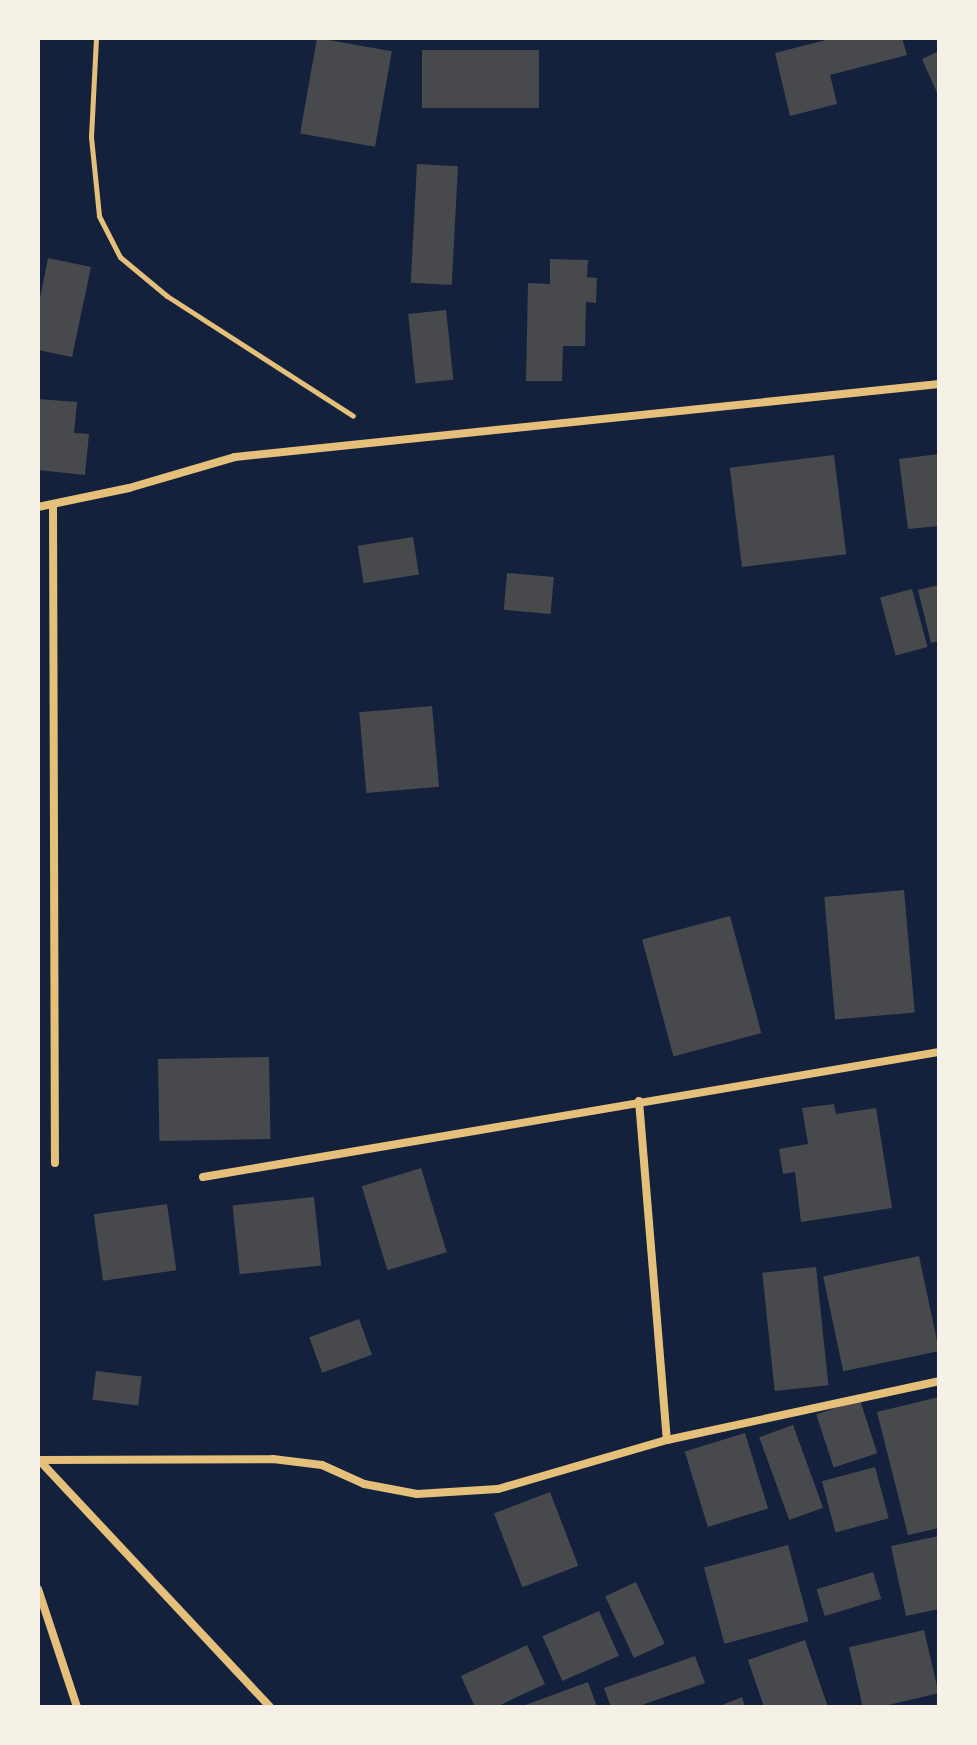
<!DOCTYPE html>
<html>
<head>
<meta charset="utf-8">
<style>
  body { margin:0 }
  #map { position:relative; width:977px; height:1745px; overflow:hidden; background:#14213d; font-family:"DejaVu Sans",sans-serif }
  div>[style] { position:absolute }
  .building>* { inset:0; background:#48494c; transform-origin:0 0 }
  .path>* { height:5px; margin:-2.5px; padding:0 2.5px; transform-origin:2.5px; border-radius:2.5px; background:#e5c07b }
  .minor>* { height:8px; margin:-4px; padding:0 4px; transform-origin:4px; border-radius:4px; background:#e5c07b }
  span { translate:-50% -50%; white-space:nowrap; text-align:center; line-height:1.15; -webkit-text-stroke:7px #f6f1e7; paint-order:stroke }
  .frame { position:absolute; inset:0; border:40px solid #f6f1e7; pointer-events:none }
</style>
</head>
<body>
<div id="map">
  <div class="building">
    <div style="left:317px;top:38px;width:76px;height:97px;rotate:10deg"></div>
    <div style="clip-path:polygon(834px 38px,902px 38px,907px 55px,830px 75px,837px 104px,790px 116px,775px 53px)"></div>
    <div style="left:422px;top:50px;width:117px;height:58px"></div>
    <div style="clip-path:polygon(939px 51px,939px 97px,922px 59px)"></div>
    <div style="left:417px;top:164px;width:41px;height:119px;rotate:3deg"></div>
    <div style="clip-path:polygon(48px 258px,91px 267px,72px 357px,38px 350px,38px 308px)"></div>
    <div style="clip-path:polygon(550px 259px,588px 260px,587px 277px,597px 278px,596px 303px,586px 302px,585px 346px,563px 346px,562px 381px,526px 381px,528px 283px,550px 284px)"></div>
    <div style="left:446px;top:310px;width:70px;height:38px;rotate:84deg"></div>
    <div style="clip-path:polygon(38px 399px,77px 402px,74px 433px,89px 434px,85px 475px,38px 470px)"></div>
    <div style="clip-path:polygon(939px 454px,939px 526px,908px 529px,899px 459px)"></div>
    <div style="left:834px;top:455px;width:100px;height:105px;rotate:83deg"></div>
    <div style="left:413px;top:537px;width:38px;height:56px;rotate:81deg"></div>
    <div style="left:507px;top:573px;width:47px;height:37px;rotate:5deg"></div>
    <div style="clip-path:polygon(939px 585px,939px 641px,931px 643px,918px 590px)"></div>
    <div style="left:912px;top:589px;width:60px;height:33px;rotate:75deg"></div>
    <div style="left:432px;top:706px;width:81px;height:73px;rotate:85deg"></div>
    <div style="left:904px;top:890px;width:123px;height:80px;rotate:85deg"></div>
    <div style="left:730px;top:916px;width:121px;height:91px;rotate:75deg"></div>
    <div style="left:269px;top:1057px;width:82px;height:111px;rotate:89deg"></div>
    <div style="clip-path:polygon(834px 1104px,836px 1114px,876px 1108px,892px 1208px,801px 1222px,795px 1172px,783px 1174px,779px 1149px,808px 1144px,802px 1108px)"></div>
    <div style="left:421px;top:1168px;width:88px;height:62px;rotate:73deg"></div>
    <div style="left:314px;top:1197px;width:69px;height:82px;rotate:84deg"></div>
    <div style="left:167px;top:1204px;width:67px;height:74px;rotate:82deg"></div>
    <div style="left:919px;top:1256px;width:97px;height:98px;rotate:78deg"></div>
    <div style="left:816px;top:1267px;width:119px;height:54px;rotate:84deg"></div>
    <div style="left:359px;top:1319px;width:38px;height:53px;rotate:70deg"></div>
    <div style="left:96px;top:1371px;width:46px;height:29px;rotate:7deg"></div>
    <div style="clip-path:polygon(939px 1397px,939px 1528px,908px 1535px,877px 1412px)"></div>
    <div style="left:860px;top:1400px;width:56px;height:46px;rotate:72deg"></div>
    <div style="left:793px;top:1425px;width:88px;height:36px;rotate:70deg"></div>
    <div style="left:745px;top:1433px;width:79px;height:63px;rotate:73deg"></div>
    <div style="left:875px;top:1467px;width:53px;height:55px;rotate:75deg"></div>
    <div style="left:550px;top:1492px;width:79px;height:60px;rotate:69deg"></div>
    <div style="clip-path:polygon(939px 1536px,939px 1609px,906px 1616px,891px 1546px)"></div>
    <div style="left:788px;top:1545px;width:79px;height:87px;rotate:75deg"></div>
    <div style="left:873px;top:1572px;width:28px;height:59px;rotate:73deg"></div>
    <div style="left:636px;top:1582px;width:68px;height:34px;rotate:65deg"></div>
    <div style="left:599px;top:1611px;width:49px;height:62px;rotate:66deg"></div>
    <div style="left:924px;top:1630px;width:65px;height:77px;rotate:77deg"></div>
    <div style="clip-path:polygon(805px 1640px,828px 1707px,764px 1707px,748px 1660px)"></div>
    <div style="clip-path:polygon(527px 1645px,545px 1684px,496px 1707px,475px 1707px,461px 1676px)"></div>
    <div style="clip-path:polygon(695px 1656px,705px 1683px,636px 1707px,611px 1707px,604px 1688px)"></div>
    <div style="clip-path:polygon(588px 1682px,597px 1707px,520px 1707px)"></div>
    <div style="clip-path:polygon(742px 1697px,745px 1707px,717px 1707px)"></div>
  </div>
  <div class="path">
    <div style="left:96px;top:38px;width:99px;rotate:92.9deg"></div>
    <div style="left:91px;top:137px;width:79px;rotate:84.2deg"></div>
    <div style="left:99px;top:216px;width:46px;rotate:62.9deg"></div>
    <div style="left:120px;top:257px;width:61px;rotate:39.7deg"></div>
    <div style="left:167px;top:296px;width:221px;rotate:32.8deg"></div>
  </div>
  <div class="minor">
    <div style="left:38px;top:507px;width:93px;rotate:-11.8deg"></div>
    <div style="left:129px;top:488px;width:110px;rotate:-16.3deg"></div>
    <div style="left:235px;top:457px;width:708px;rotate:-5.92deg"></div>
    <div style="left:53px;top:507px;width:656px;rotate:89.83deg"></div>
    <div style="left:639px;top:1101px;width:340px;rotate:85.3deg"></div>
    <div style="left:203px;top:1177px;width:747px;rotate:-9.64deg"></div>
    <div style="left:39px;top:1460px;width:234px;rotate:-0.2deg"></div>
    <div style="left:273px;top:1459px;width:49px;rotate:7deg"></div>
    <div style="left:322px;top:1465px;width:46px;rotate:24.3deg"></div>
    <div style="left:364px;top:1484px;width:54px;rotate:10.7deg"></div>
    <div style="left:417px;top:1494px;width:81px;rotate:-3.5deg"></div>
    <div style="left:498px;top:1489px;width:176px;rotate:-16.2deg"></div>
    <div style="left:667px;top:1440px;width:278px;rotate:-12.2deg"></div>
    <div style="left:39px;top:1460px;width:338px;rotate:46.9deg"></div>
    <div style="left:38px;top:1589px;width:124px;rotate:71.7deg"></div>
  </div>
  <div class="frame"></div>
</div>
</body>
</html>
